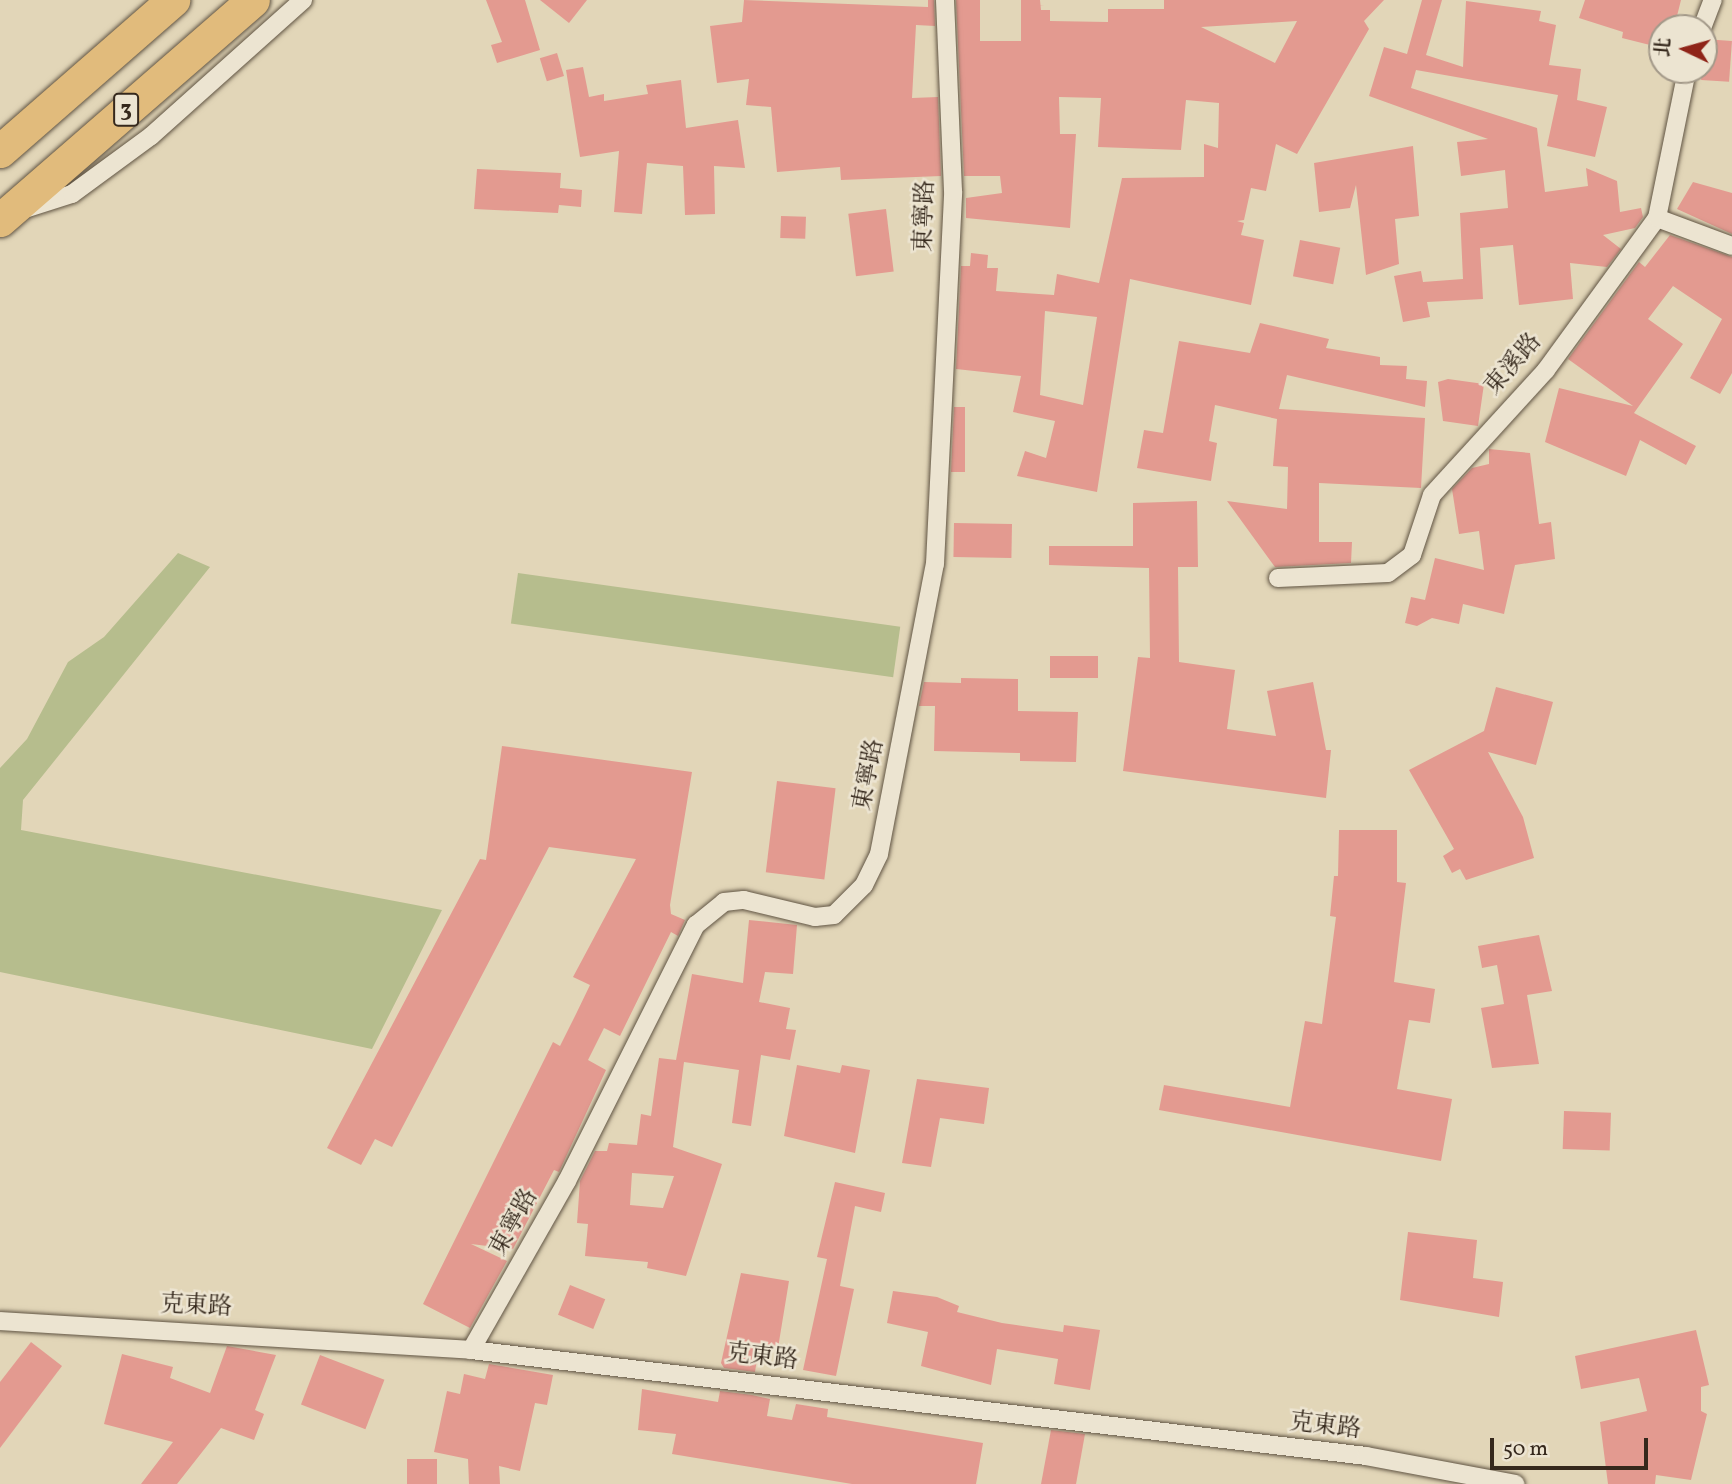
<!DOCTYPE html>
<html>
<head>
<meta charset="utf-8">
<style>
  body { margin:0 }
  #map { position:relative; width:1732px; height:1484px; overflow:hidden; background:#e2d6b8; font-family:Vollkorn,"Noto Serif TC",serif }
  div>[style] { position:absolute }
  .green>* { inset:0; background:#b6bd8d; transform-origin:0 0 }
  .building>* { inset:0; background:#e39a90; transform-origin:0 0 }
  .roads { filter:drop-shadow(0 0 2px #605443) drop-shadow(0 0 2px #605443) }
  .street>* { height:18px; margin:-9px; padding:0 9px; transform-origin:9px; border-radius:9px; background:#ece4d1 }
  .highway>* { height:33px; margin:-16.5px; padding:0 16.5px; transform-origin:16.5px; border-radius:16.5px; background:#e1bb7c }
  span { translate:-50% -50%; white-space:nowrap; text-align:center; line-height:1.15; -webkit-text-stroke:5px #ece4d1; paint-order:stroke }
  .shield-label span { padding:2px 5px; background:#ece4d1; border:2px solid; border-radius:5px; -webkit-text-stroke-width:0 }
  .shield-label { font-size:23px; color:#35281c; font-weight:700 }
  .street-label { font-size:24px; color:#35281c }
  .north { position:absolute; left:1648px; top:14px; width:70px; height:70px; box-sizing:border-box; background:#ece4d1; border:2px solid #a39989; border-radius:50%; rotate:275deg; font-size:19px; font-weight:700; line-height:28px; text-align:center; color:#35281c }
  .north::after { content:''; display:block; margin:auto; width:24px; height:32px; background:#8f2418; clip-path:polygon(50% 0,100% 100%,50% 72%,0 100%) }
  .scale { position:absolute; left:1490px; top:1438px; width:158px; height:32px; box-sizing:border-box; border:4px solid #35281c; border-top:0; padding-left:9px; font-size:21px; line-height:24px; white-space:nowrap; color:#35281c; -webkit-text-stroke:5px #ece4d1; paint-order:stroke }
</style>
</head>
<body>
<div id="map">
  <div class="green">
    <div style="clip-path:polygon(178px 553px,210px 567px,23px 800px,21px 830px,442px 910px,372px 1049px,0 972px,0 768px,27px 739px,68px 662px,104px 637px)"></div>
    <div style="left:518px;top:573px;width:386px;height:51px;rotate:8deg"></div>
  </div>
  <div class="building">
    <div style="clip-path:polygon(486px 0,525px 0,540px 50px,497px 63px,491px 45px,502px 42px)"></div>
    <div style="clip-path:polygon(540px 0,587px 0,569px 23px)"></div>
    <div style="clip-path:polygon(744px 0,928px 7px,928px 0,934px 0,935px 26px,916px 25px,912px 98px,938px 97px,941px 176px,841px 180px,840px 167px,777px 172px,771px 107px,746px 105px,749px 79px,717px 83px,710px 26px,742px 22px)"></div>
    <div style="clip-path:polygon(evenodd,956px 0,980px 0,980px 41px,1021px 41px,1021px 0,1040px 0,1041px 10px,1050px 10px,1050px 21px,1108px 22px,1108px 9px,1164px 9px,1164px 0,1384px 0,1364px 21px,1369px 29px,1297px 154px,1276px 144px,1266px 191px,1251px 188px,1244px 220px,1237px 221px,1244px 223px,1241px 235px,1264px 240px,1251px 305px,1130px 279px,1097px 492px,1017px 476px,1025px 451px,1046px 458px,1055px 421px,1013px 412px,1021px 376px,956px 369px,961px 266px,970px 266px,971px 253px,988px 255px,987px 268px,998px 268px,996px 291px,1054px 295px,1057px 274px,1099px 283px,1122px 178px,1204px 177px,1204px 144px,1218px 148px,1219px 103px,1186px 100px,1181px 150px,1098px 147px,1101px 98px,1059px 97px,1060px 134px,1076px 134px,1070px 228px,966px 218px,966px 198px,1002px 193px,1000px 176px,964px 176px,956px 0,1297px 21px,1275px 63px,1201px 27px,1297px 21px,956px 0,1045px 311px,1097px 317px,1083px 405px,1040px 395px,1045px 311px)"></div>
    <div style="clip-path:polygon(1422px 0,1442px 0,1426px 55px,1463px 67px,1466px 1px,1541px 11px,1539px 21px,1556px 25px,1549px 65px,1581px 69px,1577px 100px,1607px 107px,1595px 157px,1547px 146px,1558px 95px,1416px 70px,1411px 88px,1537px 128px,1545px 192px,1588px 186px,1586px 168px,1617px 181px,1620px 212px,1641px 208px,1643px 217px,1635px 228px,1603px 235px,1621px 249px,1607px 267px,1570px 263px,1573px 299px,1519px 305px,1513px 245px,1480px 248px,1483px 299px,1427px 302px,1430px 317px,1403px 322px,1394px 276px,1421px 271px,1423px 282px,1463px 279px,1460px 213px,1508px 208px,1505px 170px,1461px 176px,1457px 142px,1488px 139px,1369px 96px,1384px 47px,1407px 54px)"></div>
    <div style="clip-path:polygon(1585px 0,1681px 0,1674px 28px,1662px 28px,1662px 48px,1622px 38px,1623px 32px,1579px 18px)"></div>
    <div style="left:1704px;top:39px;width:28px;height:41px;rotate:4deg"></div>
    <div style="left:557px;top:53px;width:24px;height:18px;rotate:73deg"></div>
    <div style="clip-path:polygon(583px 67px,589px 97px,604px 94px,604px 101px,648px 94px,646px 85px,681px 80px,686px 128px,738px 120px,745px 168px,714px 166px,715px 214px,685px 215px,683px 166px,647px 163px,642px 214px,614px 212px,619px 151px,580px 157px,566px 70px)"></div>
    <div style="clip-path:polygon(1413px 146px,1419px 216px,1395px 219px,1399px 264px,1366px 275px,1356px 185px,1350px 208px,1319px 212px,1314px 163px)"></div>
    <div style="clip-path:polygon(477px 169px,561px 173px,560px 188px,582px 190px,581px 207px,559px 205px,558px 213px,474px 209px)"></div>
    <div style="clip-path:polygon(1693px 182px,1732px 193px,1732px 234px,1677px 209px)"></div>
    <div style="left:886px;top:209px;width:63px;height:38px;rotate:83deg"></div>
    <div style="left:781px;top:216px;width:25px;height:22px;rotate:2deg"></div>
    <div style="clip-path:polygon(1670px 235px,1732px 257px,1732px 373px,1720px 394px,1690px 378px,1722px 319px,1673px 286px,1648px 319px,1683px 344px,1634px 413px,1696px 446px,1686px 465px,1640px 440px,1626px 476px,1545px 442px,1559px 388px,1633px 406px,1568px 359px,1639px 262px,1645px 267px)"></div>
    <div style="left:1300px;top:240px;width:41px;height:37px;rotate:11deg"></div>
    <div style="clip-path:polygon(1260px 323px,1329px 339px,1326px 348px,1380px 357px,1380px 365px,1407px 366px,1406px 379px,1427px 381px,1425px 407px,1287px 375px,1279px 409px,1425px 418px,1421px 488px,1319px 483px,1319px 542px,1352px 542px,1351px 563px,1275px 567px,1227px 501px,1287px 509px,1288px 467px,1273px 466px,1277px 419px,1215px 405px,1209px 441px,1217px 443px,1211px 481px,1137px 468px,1144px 430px,1163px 433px,1179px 341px,1250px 353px)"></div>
    <div style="clip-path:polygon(1448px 379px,1484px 384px,1478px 426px,1443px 421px,1438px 382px)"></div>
    <div style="clip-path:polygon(954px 407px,965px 407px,965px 472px,951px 472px)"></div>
    <div style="clip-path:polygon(1489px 449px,1530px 453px,1539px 524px,1551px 522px,1555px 559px,1515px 565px,1504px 614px,1463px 604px,1459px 624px,1432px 618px,1417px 626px,1405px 623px,1411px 597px,1425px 600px,1435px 558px,1484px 570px,1479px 531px,1459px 534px,1452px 489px,1472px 468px,1489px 464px)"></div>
    <div style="clip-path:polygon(1197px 501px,1198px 567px,1178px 567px,1179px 662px,1235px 670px,1227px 729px,1276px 736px,1267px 691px,1313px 682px,1326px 750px,1331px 750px,1326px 798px,1123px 771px,1138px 657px,1150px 658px,1149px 568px,1049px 565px,1049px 546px,1133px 546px,1133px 503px)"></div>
    <div style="left:954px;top:523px;width:58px;height:34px;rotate:1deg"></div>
    <div style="left:1050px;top:656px;width:48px;height:22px"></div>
    <div style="clip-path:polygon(961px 678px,1018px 679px,1018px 711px,1078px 712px,1076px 762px,1020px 761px,1020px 753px,934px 751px,935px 706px,919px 706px,924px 682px,961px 683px)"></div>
    <div style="clip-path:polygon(1496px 687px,1553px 702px,1536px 765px,1488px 752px,1523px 817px,1534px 858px,1466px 880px,1460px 869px,1452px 873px,1443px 856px,1454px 849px,1409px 770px,1484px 731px)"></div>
    <div style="clip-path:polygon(502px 746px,692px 772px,670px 905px,671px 914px,685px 920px,678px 936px,671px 932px,620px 1036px,604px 1028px,588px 1060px,606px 1070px,559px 1172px,554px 1170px,513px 1249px,471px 1244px,507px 1261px,470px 1328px,423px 1304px,553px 1042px,560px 1046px,576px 1014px,590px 985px,573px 977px,636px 859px,549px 847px,392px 1147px,375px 1139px,361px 1165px,327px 1148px,480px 859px,486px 860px)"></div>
    <div style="left:777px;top:781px;width:59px;height:92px;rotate:7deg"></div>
    <div style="clip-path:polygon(1339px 830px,1397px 830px,1397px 882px,1406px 883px,1394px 982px,1435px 989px,1430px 1023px,1409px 1020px,1397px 1089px,1452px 1099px,1441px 1161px,1159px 1110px,1164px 1085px,1290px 1107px,1305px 1021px,1322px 1024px,1336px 917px,1330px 916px,1334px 876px,1338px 876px)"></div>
    <div style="clip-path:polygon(evenodd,749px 920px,797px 925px,793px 974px,765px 972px,759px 1002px,790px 1008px,786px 1029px,796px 1030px,790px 1060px,761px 1055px,751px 1126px,732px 1123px,739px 1070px,684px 1062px,673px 1147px,722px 1164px,686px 1276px,647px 1268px,648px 1262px,585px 1256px,588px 1224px,577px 1223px,580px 1181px,595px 1151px,607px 1151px,609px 1143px,637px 1145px,641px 1114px,651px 1116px,659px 1058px,676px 1060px,692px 974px,743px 983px,749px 920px,632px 1173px,674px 1176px,663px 1208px,630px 1205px,632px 1173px)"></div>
    <div style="clip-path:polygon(1539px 935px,1552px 991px,1527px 995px,1539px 1064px,1492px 1068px,1481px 1008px,1504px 1004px,1497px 965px,1482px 968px,1478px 946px)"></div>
    <div style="clip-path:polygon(797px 1065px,840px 1073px,842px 1065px,870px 1070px,855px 1153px,784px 1136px)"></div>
    <div style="clip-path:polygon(917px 1079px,989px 1088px,984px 1124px,940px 1118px,931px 1167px,902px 1163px)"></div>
    <div style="left:1564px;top:1111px;width:47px;height:38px;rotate:2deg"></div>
    <div style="clip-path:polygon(835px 1182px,885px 1193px,881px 1212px,855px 1206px,840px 1286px,854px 1289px,836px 1376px,803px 1370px,827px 1259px,817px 1257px)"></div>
    <div style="clip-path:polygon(1408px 1232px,1477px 1240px,1473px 1278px,1503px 1282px,1499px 1317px,1400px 1300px)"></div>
    <div style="clip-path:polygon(741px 1273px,789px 1281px,778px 1348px,759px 1346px,755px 1372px,724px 1368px,721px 1363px)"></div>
    <div style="left:570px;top:1285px;width:38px;height:32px;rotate:22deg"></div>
    <div style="clip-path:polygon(893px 1291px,937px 1297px,959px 1306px,957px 1312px,1002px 1323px,1063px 1332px,1064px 1325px,1100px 1330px,1090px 1390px,1054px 1384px,1058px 1359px,997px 1349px,991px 1385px,921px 1366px,928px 1332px,887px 1323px)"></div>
    <div style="clip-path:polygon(1696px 1330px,1709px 1385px,1701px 1387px,1701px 1411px,1707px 1414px,1691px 1480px,1656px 1475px,1655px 1484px,1608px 1484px,1600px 1422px,1647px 1411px,1639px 1378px,1581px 1389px,1575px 1356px)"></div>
    <div style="clip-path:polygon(31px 1342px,62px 1366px,0 1448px,0 1382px)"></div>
    <div style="clip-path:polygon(227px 1346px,276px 1355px,255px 1410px,264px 1414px,254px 1440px,221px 1428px,177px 1484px,141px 1484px,173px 1442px,104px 1424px,122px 1354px,173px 1367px,170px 1378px,210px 1393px)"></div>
    <div style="left:320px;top:1355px;width:69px;height:53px;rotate:21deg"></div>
    <div style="clip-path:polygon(489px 1364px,553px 1375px,547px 1405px,535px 1403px,520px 1471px,499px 1466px,500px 1484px,469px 1484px,468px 1459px,434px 1452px,447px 1391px,460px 1394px,464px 1374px,485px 1379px)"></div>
    <div style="clip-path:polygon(642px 1389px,718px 1402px,720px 1391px,752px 1395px,770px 1399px,767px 1416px,792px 1420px,796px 1404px,828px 1409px,827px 1417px,983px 1443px,976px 1484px,852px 1484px,672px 1454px,676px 1434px,638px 1430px)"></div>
    <div style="clip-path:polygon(1051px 1430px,1085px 1434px,1076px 1484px,1041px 1484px)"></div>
    <div style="left:407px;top:1459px;width:30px;height:25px"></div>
  </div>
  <div class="roads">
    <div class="street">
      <div style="left:1702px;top:28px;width:30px;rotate:-69deg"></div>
      <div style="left:28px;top:208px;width:46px;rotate:-17.7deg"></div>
      <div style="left:72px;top:194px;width:98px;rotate:-36.3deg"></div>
      <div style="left:151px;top:136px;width:204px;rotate:-41.8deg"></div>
      <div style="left:1657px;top:218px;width:80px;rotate:20.5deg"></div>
      <div style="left:1278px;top:578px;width:110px;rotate:-2.6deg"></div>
      <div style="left:1388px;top:573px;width:30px;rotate:-37deg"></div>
      <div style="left:1412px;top:555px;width:63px;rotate:-71.6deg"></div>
      <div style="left:1432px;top:495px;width:169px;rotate:-47.6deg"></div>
      <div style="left:1546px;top:370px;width:188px;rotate:-53.9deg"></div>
      <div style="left:1657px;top:218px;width:151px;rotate:-78.5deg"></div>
      <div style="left:0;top:1321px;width:472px;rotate:3.5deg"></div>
      <div style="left:471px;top:1350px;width:901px;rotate:6.75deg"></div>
      <div style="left:1366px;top:1456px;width:152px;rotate:10.6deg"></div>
      <div style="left:471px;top:1350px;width:194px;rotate:-60.4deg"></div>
      <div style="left:567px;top:1181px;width:287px;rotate:-63.3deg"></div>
      <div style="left:696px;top:925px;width:36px;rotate:-39deg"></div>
      <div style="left:724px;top:902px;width:20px;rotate:-6deg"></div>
      <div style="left:744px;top:900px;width:73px;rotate:13.5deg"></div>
      <div style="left:815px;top:917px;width:19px;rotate:-6deg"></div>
      <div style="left:834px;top:915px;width:42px;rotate:-45deg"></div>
      <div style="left:864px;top:885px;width:34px;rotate:-64deg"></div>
      <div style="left:879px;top:854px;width:295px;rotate:-79.1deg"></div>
      <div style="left:935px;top:564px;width:373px;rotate:-87.2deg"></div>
      <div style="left:953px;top:191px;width:191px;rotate:-92.4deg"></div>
    </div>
    <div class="highway">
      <div style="left:0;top:151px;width:230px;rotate:-41.1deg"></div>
      <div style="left:0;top:220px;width:335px;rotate:-41deg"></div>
    </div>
  </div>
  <div class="shield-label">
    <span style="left:126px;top:110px">3</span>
  </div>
  <div class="street-label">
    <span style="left:926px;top:216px;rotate:-88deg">東寧路</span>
    <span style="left:1514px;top:365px;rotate:-49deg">東溪路</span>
    <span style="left:870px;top:775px;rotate:-79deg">東寧路</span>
    <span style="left:515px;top:1223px;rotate:-61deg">東寧路</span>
    <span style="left:196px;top:1307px;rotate:3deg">克東路</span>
    <span style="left:762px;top:1358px;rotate:7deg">克東路</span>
    <span style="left:1325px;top:1427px;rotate:7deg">克東路</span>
  </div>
  <div class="north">北</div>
  <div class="scale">50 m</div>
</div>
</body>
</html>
